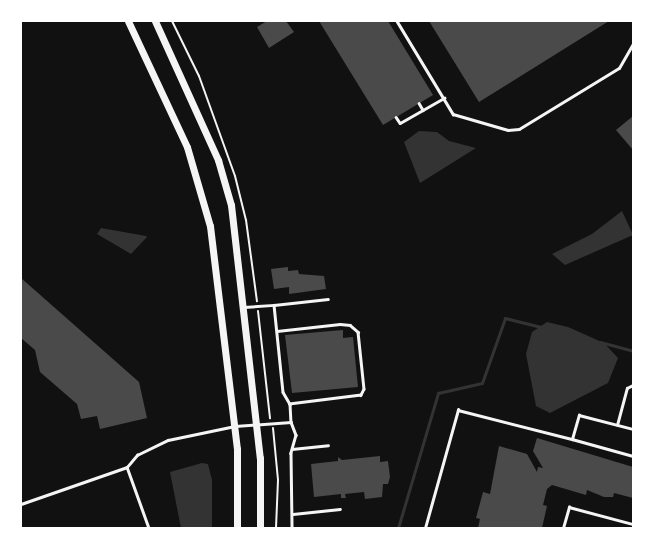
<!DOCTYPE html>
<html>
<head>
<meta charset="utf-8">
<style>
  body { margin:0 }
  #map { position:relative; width:654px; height:549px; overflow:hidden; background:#111; font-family:Helvetica,sans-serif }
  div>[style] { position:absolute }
  .water>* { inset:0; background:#333 }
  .stream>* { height:3px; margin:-1.5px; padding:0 1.5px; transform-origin:1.5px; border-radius:1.5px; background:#333 }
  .building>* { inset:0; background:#4a4a4a }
  .path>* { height:2px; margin:-1px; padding:0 1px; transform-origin:1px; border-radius:1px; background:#f5f5f5 }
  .service>* { height:2.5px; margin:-1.25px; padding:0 1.25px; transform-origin:1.25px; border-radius:1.25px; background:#f5f5f5 }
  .secondary>* { height:7px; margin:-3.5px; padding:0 3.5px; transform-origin:3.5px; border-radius:3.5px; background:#f5f5f5 }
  span { translate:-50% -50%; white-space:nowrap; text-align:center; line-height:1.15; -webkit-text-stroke:3.5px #fff; paint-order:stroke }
  .frame { position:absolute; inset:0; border:22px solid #fff; pointer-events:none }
</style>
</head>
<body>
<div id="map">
  <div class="water">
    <div style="clip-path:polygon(419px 131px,437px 132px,449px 141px,476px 148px,420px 183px,404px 142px)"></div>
    <div style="clip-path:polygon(622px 211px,633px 235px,565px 265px,552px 254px,592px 234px)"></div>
    <div style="clip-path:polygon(101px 228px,146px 236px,147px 237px,131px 254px,97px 234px)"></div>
    <div style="clip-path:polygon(547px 322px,568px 327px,604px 343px,618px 358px,608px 383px,550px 413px,536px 406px,526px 354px,532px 332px)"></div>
    <div style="clip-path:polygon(202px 463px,208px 464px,212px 480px,212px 528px,181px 528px,170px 472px)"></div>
  </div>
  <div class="stream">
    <div style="left:600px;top:342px;width:34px;rotate:15deg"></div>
    <div style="left:398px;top:528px;width:141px;rotate:-73.5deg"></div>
    <div style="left:438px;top:393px;width:45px;rotate:-12.8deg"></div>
    <div style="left:482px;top:383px;width:69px;rotate:-70.5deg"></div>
    <div style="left:505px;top:318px;width:37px;rotate:14deg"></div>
  </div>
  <div class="building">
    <div style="clip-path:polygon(267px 21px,286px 21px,294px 32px,269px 48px,257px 27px)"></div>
    <div style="clip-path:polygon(319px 21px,388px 21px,433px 95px,383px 125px)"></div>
    <div style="clip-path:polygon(429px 21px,609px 21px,479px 102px)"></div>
    <div style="clip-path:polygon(633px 116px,633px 150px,616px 130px)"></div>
    <div style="clip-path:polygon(288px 267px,288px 271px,298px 270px,299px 274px,324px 276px,326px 289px,289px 294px,289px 287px,274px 289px,271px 269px)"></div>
    <div style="clip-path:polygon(21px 278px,139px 382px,147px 418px,100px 429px,97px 416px,81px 419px,77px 404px,40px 372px,35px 350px,21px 338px)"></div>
    <div style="clip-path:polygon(343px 330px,343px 338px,353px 337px,358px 387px,292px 393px,285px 335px)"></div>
    <div style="clip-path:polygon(537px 438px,633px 467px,633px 498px,614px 493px,613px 497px,604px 497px,587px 490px,586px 495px,552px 485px,547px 489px,543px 505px,547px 506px,542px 528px,478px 528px,480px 519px,476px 518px,483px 492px,490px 494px,499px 446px,527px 454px,537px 472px,538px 467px,543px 468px,533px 451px)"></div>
    <div style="clip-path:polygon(380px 456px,380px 462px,388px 461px,390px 477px,388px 484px,383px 484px,382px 497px,365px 499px,364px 492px,345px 494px,346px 498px,341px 498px,341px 494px,314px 497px,311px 464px,338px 461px,338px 457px,342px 460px)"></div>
  </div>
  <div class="path">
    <div style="left:172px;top:21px;width:61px;rotate:63.9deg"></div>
    <div style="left:199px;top:76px;width:106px;rotate:70.2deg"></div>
    <div style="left:235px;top:176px;width:45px;rotate:76deg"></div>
    <div style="left:246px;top:220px;width:82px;rotate:82.3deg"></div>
    <div style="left:258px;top:311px;width:108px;rotate:83.6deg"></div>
    <div style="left:273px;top:428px;width:52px;rotate:84.5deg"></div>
    <div style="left:278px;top:480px;width:48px;rotate:92.4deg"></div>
  </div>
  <div class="service">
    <div style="left:397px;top:21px;width:109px;rotate:58.9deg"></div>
    <div style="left:453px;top:114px;width:57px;rotate:16.2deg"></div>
    <div style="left:508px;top:130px;width:11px;rotate:-5deg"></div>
    <div style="left:519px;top:129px;width:117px;rotate:-31.4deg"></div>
    <div style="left:619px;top:68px;width:28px;rotate:-60deg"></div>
    <div style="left:419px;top:103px;width:8px;rotate:60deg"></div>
    <div style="left:396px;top:117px;width:7px;rotate:56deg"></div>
    <div style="left:400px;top:123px;width:51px;rotate:-29.6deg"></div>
    <div style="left:274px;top:305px;width:54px;rotate:-6.3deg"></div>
    <div style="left:244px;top:307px;width:30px;rotate:-4deg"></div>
    <div style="left:274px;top:305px;width:87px;rotate:84.1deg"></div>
    <div style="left:283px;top:392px;width:14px;rotate:60deg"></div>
    <div style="left:290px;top:404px;width:18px;rotate:87deg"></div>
    <div style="left:277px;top:331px;width:63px;rotate:-6.3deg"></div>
    <div style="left:340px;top:324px;width:10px;rotate:6deg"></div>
    <div style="left:350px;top:325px;width:11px;rotate:41deg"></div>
    <div style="left:358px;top:332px;width:57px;rotate:84deg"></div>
    <div style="left:364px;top:389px;width:7px;rotate:117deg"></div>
    <div style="left:361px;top:395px;width:72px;rotate:172.8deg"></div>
    <div style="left:617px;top:425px;width:38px;rotate:-75deg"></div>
    <div style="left:627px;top:388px;width:7px;rotate:-27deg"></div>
    <div style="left:572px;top:439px;width:63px;rotate:15.6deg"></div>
    <div style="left:292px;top:449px;width:36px;rotate:-6deg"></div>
    <div style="left:127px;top:467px;width:65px;rotate:70.2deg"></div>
    <div style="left:21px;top:504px;width:112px;rotate:-19.2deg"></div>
    <div style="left:127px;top:467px;width:16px;rotate:-50deg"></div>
    <div style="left:137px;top:455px;width:34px;rotate:-26deg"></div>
    <div style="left:168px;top:440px;width:68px;rotate:-11.8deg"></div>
    <div style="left:235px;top:426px;width:56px;rotate:-4.1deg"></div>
    <div style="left:291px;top:422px;width:14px;rotate:69deg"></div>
    <div style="left:296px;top:435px;width:19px;rotate:106deg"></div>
    <div style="left:291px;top:453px;width:75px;rotate:89.2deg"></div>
    <div style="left:293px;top:514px;width:47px;rotate:-6.1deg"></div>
    <div style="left:425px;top:528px;width:123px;rotate:-74.4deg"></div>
    <div style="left:458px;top:410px;width:118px;rotate:14.3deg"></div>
    <div style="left:572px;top:439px;width:25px;rotate:-74deg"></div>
    <div style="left:579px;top:415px;width:56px;rotate:14.5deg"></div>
    <div style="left:563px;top:528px;width:22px;rotate:-74deg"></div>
    <div style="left:569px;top:507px;width:66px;rotate:14.9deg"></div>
  </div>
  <div class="secondary">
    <div style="left:128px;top:21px;width:139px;rotate:64.9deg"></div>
    <div style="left:187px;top:147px;width:82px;rotate:73.8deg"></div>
    <div style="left:210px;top:226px;width:225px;rotate:83.1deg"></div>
    <div style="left:237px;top:449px;width:79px;rotate:90deg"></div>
    <div style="left:155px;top:21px;width:153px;rotate:65.6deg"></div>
    <div style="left:218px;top:160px;width:47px;rotate:73.9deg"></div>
    <div style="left:231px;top:205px;width:255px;rotate:83.5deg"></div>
    <div style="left:260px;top:458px;width:70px;rotate:90deg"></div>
  </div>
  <div class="frame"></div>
</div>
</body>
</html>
